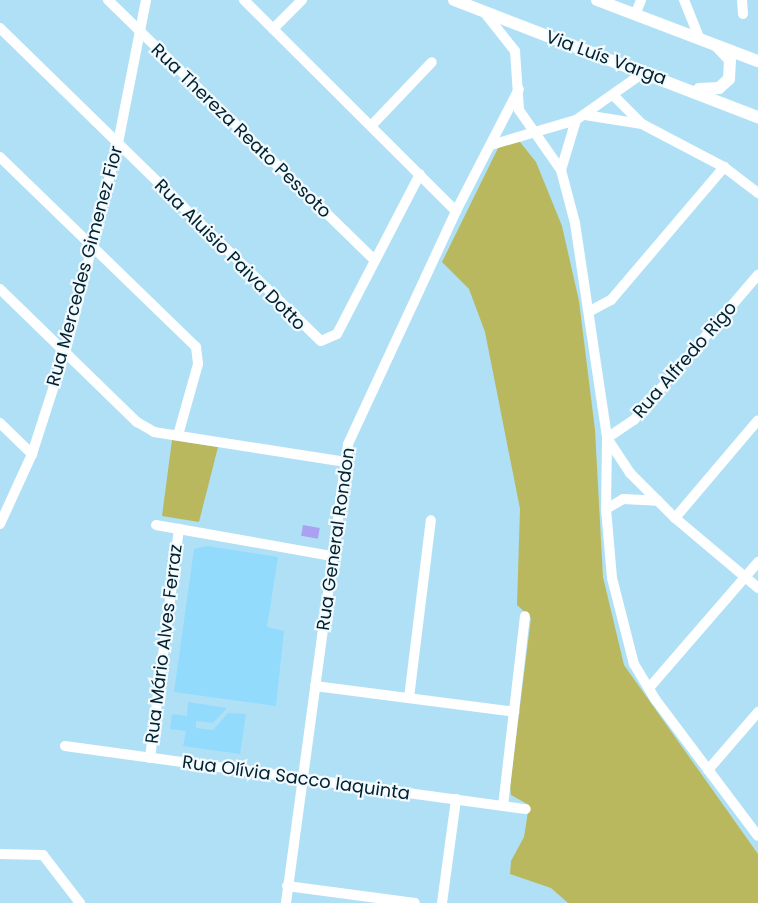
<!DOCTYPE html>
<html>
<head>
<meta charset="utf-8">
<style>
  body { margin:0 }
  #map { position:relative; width:758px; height:903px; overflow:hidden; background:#b0e0f6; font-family:Poppins,sans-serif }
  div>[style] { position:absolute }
  .built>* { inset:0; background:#92dbfc }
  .green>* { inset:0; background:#b9b85e }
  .building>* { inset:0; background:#aaa1f2; transform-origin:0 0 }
  .minor>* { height:10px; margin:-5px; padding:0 5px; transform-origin:5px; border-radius:5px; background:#fff }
  .major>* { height:12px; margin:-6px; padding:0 6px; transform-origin:6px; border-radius:6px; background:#fff }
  span { translate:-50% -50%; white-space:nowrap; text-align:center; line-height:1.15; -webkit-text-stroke:4.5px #f2fafe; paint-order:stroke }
  .street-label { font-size:18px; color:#00212f }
</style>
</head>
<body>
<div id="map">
  <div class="built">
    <div style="clip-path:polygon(207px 546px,278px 557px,267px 627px,284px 631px,276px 706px,174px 692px,194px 549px)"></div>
    <div style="clip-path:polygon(188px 702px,227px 708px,213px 723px,196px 721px,196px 728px,213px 730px,228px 713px,246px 714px,240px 754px,183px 746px,186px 731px,170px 729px,172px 714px,187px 716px)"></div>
  </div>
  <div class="green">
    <div style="clip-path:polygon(502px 140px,520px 142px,536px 162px,562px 226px,579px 301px,595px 430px,603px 577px,624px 665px,758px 854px,758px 903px,568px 903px,551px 888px,510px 874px,511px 861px,524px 837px,529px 805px,511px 795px,510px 786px,531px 618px,517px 605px,520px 509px,485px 332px,469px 289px,442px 262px)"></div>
    <div style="clip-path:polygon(172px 440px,218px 447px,199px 522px,162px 516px)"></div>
  </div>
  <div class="building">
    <div style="left:303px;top:525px;width:17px;height:11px;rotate:10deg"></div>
  </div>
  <div class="minor">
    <div style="left:108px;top:0;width:373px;rotate:44.3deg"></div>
    <div style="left:244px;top:0;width:299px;rotate:44.9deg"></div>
    <div style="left:684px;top:0;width:40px;rotate:68deg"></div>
    <div style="left:742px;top:0;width:14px;rotate:86deg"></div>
    <div style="left:484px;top:12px;width:50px;rotate:51.5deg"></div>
    <div style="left:515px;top:51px;width:59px;rotate:86.1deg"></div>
    <div style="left:519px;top:110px;width:73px;rotate:55deg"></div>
    <div style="left:561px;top:170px;width:55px;rotate:75.2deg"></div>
    <div style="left:575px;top:223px;width:217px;rotate:81.5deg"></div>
    <div style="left:607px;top:438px;width:42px;rotate:56.7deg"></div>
    <div style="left:630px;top:473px;width:64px;rotate:45deg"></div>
    <div style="left:675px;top:518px;width:109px;rotate:40.1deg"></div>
    <div style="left:635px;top:15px;width:16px;rotate:-68deg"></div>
    <div style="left:0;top:28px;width:448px;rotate:44.3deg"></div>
    <div style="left:321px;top:341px;width:17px;rotate:-24deg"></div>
    <div style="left:337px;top:334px;width:180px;rotate:-62.6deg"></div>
    <div style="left:273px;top:29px;width:41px;rotate:-45deg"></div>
    <div style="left:613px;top:95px;width:41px;rotate:45deg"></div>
    <div style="left:642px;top:124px;width:93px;rotate:27.7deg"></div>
    <div style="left:724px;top:167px;width:43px;rotate:37.4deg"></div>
    <div style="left:585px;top:115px;width:58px;rotate:9deg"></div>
    <div style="left:371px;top:126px;width:88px;rotate:-46.4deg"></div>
    <div style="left:491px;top:145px;width:89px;rotate:-16.4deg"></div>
    <div style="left:576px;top:120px;width:82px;rotate:-35deg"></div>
    <div style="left:0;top:157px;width:273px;rotate:44.1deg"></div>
    <div style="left:196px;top:347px;width:17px;rotate:83deg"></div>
    <div style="left:198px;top:364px;width:74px;rotate:105.7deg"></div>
    <div style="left:561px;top:170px;width:52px;rotate:-73.3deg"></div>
    <div style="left:0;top:289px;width:191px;rotate:44.2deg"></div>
    <div style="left:137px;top:422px;width:20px;rotate:30deg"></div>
    <div style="left:154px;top:432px;width:194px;rotate:8.9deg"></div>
    <div style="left:590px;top:311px;width:24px;rotate:-28deg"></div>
    <div style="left:611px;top:300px;width:175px;rotate:-49.6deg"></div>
    <div style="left:0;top:423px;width:45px;rotate:44.1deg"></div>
    <div style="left:607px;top:438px;width:32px;rotate:-34deg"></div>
    <div style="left:634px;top:420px;width:191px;rotate:-49.5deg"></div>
    <div style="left:607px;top:439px;width:70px;rotate:90.8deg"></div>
    <div style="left:606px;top:509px;width:69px;rotate:85deg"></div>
    <div style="left:612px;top:578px;width:89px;rotate:75.7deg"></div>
    <div style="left:634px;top:664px;width:41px;rotate:59deg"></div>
    <div style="left:655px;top:699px;width:171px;rotate:53.1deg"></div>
    <div style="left:606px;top:509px;width:20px;rotate:-30deg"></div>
    <div style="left:623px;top:499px;width:35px;rotate:3deg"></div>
    <div style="left:675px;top:518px;width:128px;rotate:-49.7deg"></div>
    <div style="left:0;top:524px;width:77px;rotate:-65.4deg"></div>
    <div style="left:32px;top:454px;width:110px;rotate:-72.1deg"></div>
    <div style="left:66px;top:349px;width:212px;rotate:-75.8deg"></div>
    <div style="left:118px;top:143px;width:146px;rotate:-78.9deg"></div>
    <div style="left:156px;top:525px;width:179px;rotate:10deg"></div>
    <div style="left:315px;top:686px;width:201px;rotate:7.4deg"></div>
    <div style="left:649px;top:688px;width:167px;rotate:-49.1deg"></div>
    <div style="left:409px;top:698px;width:179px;rotate:-83deg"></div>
    <div style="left:65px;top:746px;width:465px;rotate:7.8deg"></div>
    <div style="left:150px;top:758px;width:231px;rotate:-82.8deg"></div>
    <div style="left:708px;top:770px;width:77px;rotate:-49.2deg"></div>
    <div style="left:503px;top:806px;width:191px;rotate:-83.4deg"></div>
    <div style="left:0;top:854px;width:43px;rotate:1.3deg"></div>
    <div style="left:43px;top:855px;width:61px;rotate:52.4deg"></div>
    <div style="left:287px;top:886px;width:129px;rotate:7.6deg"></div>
    <div style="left:286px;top:903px;width:463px;rotate:-82.3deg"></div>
    <div style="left:348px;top:444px;width:257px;rotate:-65.1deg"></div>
    <div style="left:456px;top:211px;width:137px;rotate:-62.7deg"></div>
    <div style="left:442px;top:903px;width:105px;rotate:-82.3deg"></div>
  </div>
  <div class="major">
    <div style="left:454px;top:0;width:326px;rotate:21.1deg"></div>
    <div style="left:597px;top:0;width:172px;rotate:20.8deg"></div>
    <div style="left:699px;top:89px;width:20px;rotate:-3deg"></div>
    <div style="left:719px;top:88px;width:13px;rotate:-42deg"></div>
    <div style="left:729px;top:79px;width:19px;rotate:-87deg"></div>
    <div style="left:730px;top:60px;width:19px;rotate:-133deg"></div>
  </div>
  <div class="street-label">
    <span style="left:606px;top:58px;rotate:20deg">Via Luís Varga</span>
    <span style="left:241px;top:131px;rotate:44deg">Rua Thereza Reato Pessoto</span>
    <span style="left:230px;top:255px;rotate:45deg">Rua Aluisio Paiva Dotto</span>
    <span style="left:85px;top:266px;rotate:-75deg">Rua Mercedes Gimenez Fior</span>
    <span style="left:685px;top:360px;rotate:-49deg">Rua Alfredo Rigo</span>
    <span style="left:336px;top:539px;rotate:-82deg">Rua General Rondon</span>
    <span style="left:164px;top:644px;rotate:-83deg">Rua Mário Alves Ferraz</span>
    <span style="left:296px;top:778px;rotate:8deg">Rua Olívia Sacco Iaquinta</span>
  </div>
</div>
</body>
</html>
